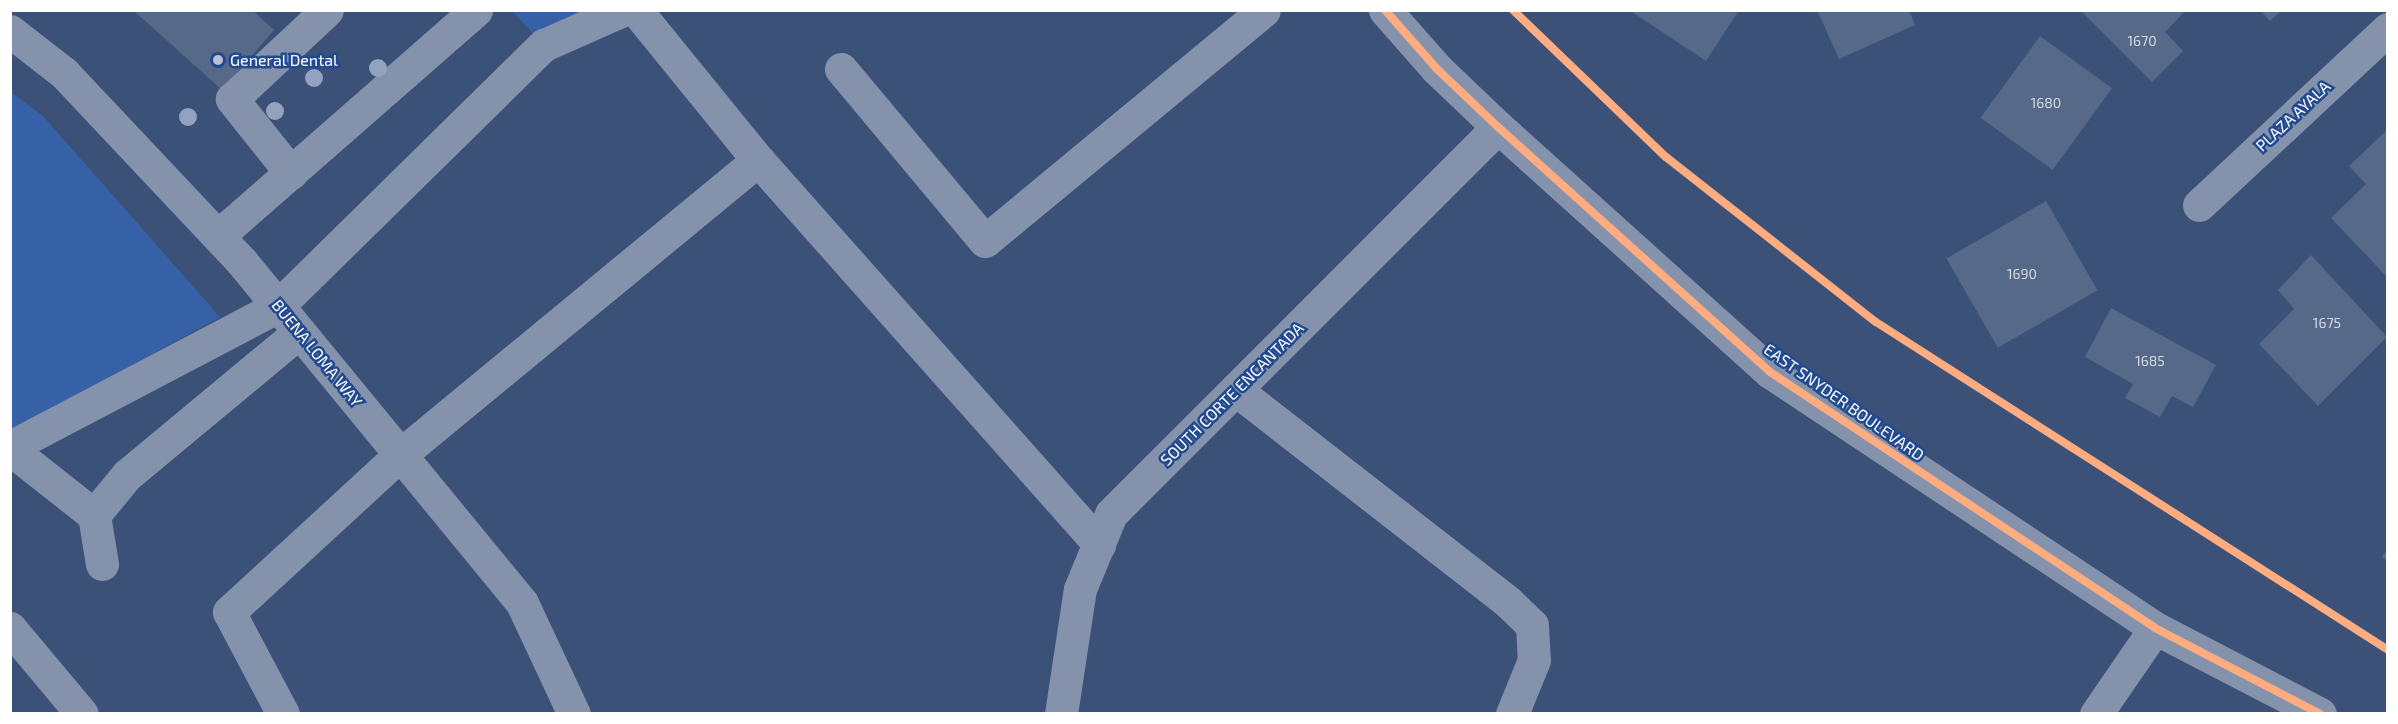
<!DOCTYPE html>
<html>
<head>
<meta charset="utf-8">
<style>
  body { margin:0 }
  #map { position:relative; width:2398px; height:724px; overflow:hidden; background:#3b5178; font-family:"Exo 2",sans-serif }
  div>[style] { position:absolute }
  .green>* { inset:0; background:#3761a7 }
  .building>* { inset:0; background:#576988; transform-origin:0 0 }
  .minor>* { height:33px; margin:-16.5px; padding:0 16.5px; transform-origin:16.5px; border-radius:16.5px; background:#8492ab }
  .cycleway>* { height:8px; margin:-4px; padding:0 4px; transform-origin:4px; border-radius:4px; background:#ffac80 }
  .trees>* { width:18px; height:18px; margin:-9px; border-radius:50%; background:#92a2bf }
  .dots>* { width:16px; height:16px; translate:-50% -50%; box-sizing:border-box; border:3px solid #224a91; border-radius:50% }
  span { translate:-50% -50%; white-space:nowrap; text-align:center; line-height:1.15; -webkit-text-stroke:5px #224a91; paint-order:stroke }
  .number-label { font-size:14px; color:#d5dae1 }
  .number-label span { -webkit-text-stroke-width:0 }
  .poi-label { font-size:16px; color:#fff }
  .left { translate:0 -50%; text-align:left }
  .street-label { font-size:16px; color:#fff }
  .frame { position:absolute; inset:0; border:12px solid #fff; pointer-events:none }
</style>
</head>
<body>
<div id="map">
  <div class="green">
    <div style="clip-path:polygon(512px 11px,585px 11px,544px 45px)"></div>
    <div style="clip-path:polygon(11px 92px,43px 116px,220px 317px,11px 432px)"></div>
  </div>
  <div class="building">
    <div style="clip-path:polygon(133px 10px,252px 10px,274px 30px,222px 90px)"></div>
    <div style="clip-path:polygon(1629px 10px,1739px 10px,1706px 61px)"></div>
    <div style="clip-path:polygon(1817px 10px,1909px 10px,1915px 25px,1839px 59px)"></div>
    <div style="clip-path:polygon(2080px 10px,2186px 10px,2165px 32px,2183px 51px,2152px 82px)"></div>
    <div style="clip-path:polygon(2260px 10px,2282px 10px,2270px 21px)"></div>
    <div style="left:2040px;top:36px;width:89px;height:101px;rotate:36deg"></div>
    <div style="clip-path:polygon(2388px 129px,2388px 278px,2331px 218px,2366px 184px,2349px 166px)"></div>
    <div style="left:2046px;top:201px;width:103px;height:115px;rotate:60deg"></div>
    <div style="clip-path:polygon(2311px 255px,2387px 337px,2318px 406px,2259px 344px,2294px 309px,2278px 290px)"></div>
    <div style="clip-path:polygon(2111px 308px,2216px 365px,2193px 407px,2172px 396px,2160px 417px,2125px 398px,2133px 384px,2085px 357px)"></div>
    <div style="clip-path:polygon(2388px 548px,2388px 561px,2382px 557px)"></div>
  </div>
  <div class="minor">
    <div style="left:636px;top:10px;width:193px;rotate:50.9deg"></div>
    <div style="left:758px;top:160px;width:514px;rotate:48.39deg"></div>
    <div style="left:1385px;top:10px;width:79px;rotate:48.6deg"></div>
    <div style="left:1437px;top:69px;width:84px;rotate:43.6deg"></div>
    <div style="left:1498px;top:127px;width:366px;rotate:42deg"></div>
    <div style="left:1770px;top:372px;width:462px;rotate:33.6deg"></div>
    <div style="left:2155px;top:628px;width:186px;rotate:27.5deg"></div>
    <div style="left:10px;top:31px;width:68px;rotate:37.9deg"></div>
    <div style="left:64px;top:73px;width:260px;rotate:46.7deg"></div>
    <div style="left:242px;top:262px;width:441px;rotate:50.6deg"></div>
    <div style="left:522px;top:603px;width:123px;rotate:64.9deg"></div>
    <div style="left:841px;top:69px;width:224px;rotate:50.1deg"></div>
    <div style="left:985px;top:241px;width:362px;rotate:-39.6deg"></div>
    <div style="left:291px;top:173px;width:95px;rotate:-128.6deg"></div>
    <div style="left:232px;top:99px;width:130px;rotate:-43.1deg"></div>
    <div style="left:2199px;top:205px;width:258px;rotate:-43deg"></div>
    <div style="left:218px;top:236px;width:343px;rotate:-41.2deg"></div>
    <div style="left:1236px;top:390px;width:345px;rotate:37.9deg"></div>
    <div style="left:1508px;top:602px;width:33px;rotate:44deg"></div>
    <div style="left:1532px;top:625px;width:35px;rotate:87deg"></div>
    <div style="left:1534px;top:660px;width:58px;rotate:112.2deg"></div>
    <div style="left:10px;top:447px;width:303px;rotate:-27.7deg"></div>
    <div style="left:278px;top:306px;width:373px;rotate:-44.5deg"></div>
    <div style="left:544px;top:45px;width:86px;rotate:-23.9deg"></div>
    <div style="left:10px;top:449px;width:107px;rotate:38.2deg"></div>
    <div style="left:102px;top:564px;width:50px;rotate:-99.3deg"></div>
    <div style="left:94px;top:515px;width:52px;rotate:-50.5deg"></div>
    <div style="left:127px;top:475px;width:224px;rotate:-39.7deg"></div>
    <div style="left:10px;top:628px;width:112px;rotate:50.1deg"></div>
    <div style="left:283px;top:714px;width:115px;rotate:-117.9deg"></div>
    <div style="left:229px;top:612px;width:232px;rotate:-42.6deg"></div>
    <div style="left:400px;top:455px;width:464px;rotate:-39.5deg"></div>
    <div style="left:1061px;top:714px;width:126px;rotate:-81.4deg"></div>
    <div style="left:1080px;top:589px;width:81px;rotate:-67.5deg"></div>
    <div style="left:1111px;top:514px;width:547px;rotate:-45deg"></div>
    <div style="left:2096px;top:714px;width:104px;rotate:-55.5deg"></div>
  </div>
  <div class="cycleway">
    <div style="left:1385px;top:10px;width:79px;rotate:48.6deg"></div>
    <div style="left:1437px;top:69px;width:84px;rotate:43.6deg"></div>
    <div style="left:1498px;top:127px;width:366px;rotate:42deg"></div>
    <div style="left:1770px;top:372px;width:462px;rotate:33.6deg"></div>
    <div style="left:2155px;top:628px;width:186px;rotate:27.5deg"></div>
    <div style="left:1513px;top:10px;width:212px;rotate:43.9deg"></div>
    <div style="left:1666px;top:157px;width:267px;rotate:38.2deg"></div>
    <div style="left:1876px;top:322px;width:608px;rotate:32.64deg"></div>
  </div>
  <div class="trees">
    <div style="left:378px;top:68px"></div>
    <div style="left:314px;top:78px"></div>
    <div style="left:275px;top:111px"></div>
    <div style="left:188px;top:117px"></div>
  </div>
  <div class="dots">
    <div style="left:218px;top:60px;background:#bac2d0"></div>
  </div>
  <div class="number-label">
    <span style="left:2142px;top:41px">1670</span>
    <span style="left:2046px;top:103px">1680</span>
    <span style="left:2022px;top:274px">1690</span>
    <span style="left:2327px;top:323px">1675</span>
    <span style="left:2150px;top:361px">1685</span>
  </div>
  <div class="poi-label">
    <span class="left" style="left:230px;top:60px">General Dental</span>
  </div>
  <div class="street-label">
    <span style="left:2293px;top:116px;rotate:-43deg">PLAZA AYALA</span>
    <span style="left:317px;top:353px;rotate:51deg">BUENA LOMA WAY</span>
    <span style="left:1232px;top:394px;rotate:-45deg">SOUTH CORTE ENCANTADA</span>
    <span style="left:1844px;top:402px;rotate:35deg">EAST SNYDER BOULEVARD</span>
  </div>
  <div class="frame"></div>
</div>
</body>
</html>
